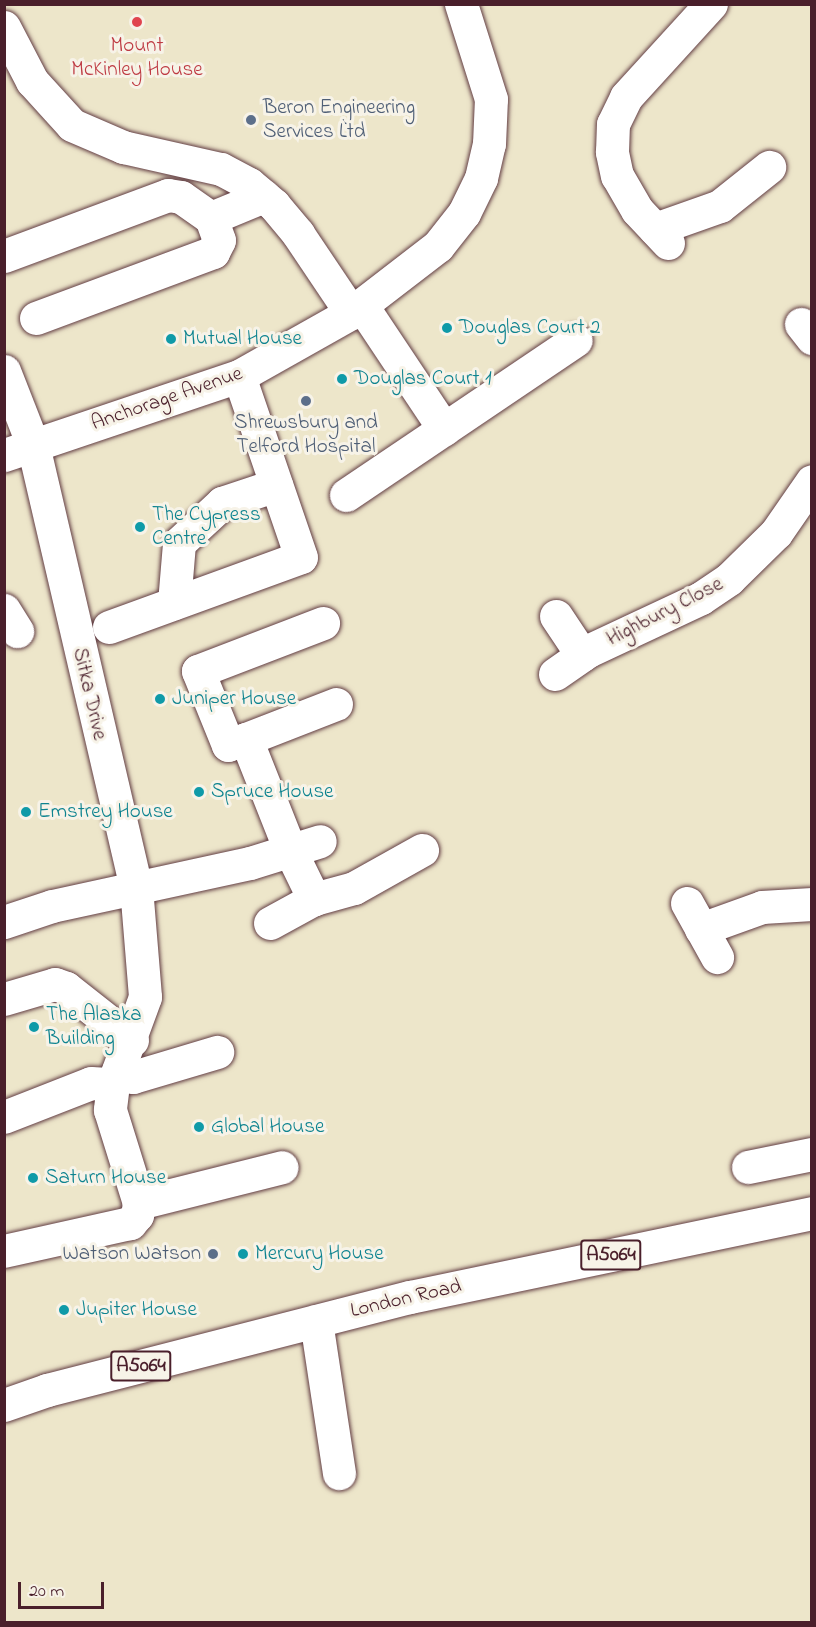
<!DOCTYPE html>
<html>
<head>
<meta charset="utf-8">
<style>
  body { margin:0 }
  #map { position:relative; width:816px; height:1627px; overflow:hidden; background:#ede6ca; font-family:"Indie Flower",sans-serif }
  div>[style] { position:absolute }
  .roads { filter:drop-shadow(0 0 2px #623d43) drop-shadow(0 0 2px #623d43) }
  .minor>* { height:33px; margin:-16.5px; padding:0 16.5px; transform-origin:16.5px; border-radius:16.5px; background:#fff }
  .major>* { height:33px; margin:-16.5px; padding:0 16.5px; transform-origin:16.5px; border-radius:16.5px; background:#fff }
  .dots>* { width:16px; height:16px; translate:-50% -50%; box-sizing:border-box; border:3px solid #f7f3e8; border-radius:50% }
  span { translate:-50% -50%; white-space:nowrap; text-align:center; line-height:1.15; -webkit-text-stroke:6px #f7f3e8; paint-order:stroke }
  .shield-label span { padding:2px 4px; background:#f7f3e8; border:2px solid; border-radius:4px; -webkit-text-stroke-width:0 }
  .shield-label { font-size:20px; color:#4a1f2b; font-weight:700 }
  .health-label { font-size:21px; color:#be3a42 }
  .service-label { font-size:21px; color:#4e5e75 }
  .left { translate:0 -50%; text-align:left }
  .right { translate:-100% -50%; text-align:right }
  .culture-label { font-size:21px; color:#0d838f }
  .street-label { font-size:21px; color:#4a1f2b }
  .frame { position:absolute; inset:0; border:6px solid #4a1f2b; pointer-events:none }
  .scale { position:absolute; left:18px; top:1582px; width:86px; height:27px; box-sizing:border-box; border:3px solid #4a1f2b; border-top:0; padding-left:8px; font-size:18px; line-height:21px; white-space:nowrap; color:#4a1f2b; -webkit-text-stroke:4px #f7f3e8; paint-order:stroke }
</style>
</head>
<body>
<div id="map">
  <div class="roads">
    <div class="minor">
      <div style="left:4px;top:27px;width:61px;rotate:62.6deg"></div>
      <div style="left:32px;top:81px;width:59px;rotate:47.7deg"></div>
      <div style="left:72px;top:125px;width:56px;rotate:23.3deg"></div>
      <div style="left:123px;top:147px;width:100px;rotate:12.7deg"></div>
      <div style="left:221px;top:169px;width:32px;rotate:28deg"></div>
      <div style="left:249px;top:184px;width:33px;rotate:40deg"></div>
      <div style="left:274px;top:205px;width:38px;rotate:50deg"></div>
      <div style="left:298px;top:234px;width:95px;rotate:56.1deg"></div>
      <div style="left:655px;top:229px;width:69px;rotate:-19.5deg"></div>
      <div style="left:720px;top:206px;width:63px;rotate:-38.5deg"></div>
      <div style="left:668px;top:243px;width:45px;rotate:-133.2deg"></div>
      <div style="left:637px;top:210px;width:39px;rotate:-120deg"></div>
      <div style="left:617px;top:176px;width:25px;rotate:-102deg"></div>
      <div style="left:612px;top:152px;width:28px;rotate:-88deg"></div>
      <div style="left:613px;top:124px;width:30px;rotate:-64deg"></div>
      <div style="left:626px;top:97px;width:126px;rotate:-47.6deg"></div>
      <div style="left:4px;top:256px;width:175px;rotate:-20.4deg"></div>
      <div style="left:168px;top:195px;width:13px;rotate:9deg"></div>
      <div style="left:181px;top:197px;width:37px;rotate:35deg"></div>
      <div style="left:211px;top:218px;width:57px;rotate:-22.5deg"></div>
      <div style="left:362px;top:306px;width:148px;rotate:56.3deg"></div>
      <div style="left:36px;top:318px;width:189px;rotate:-20.4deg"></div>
      <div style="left:213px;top:252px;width:13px;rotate:-63deg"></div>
      <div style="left:219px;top:240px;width:23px;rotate:-110deg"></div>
      <div style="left:801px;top:324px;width:18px;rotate:52deg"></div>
      <div style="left:4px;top:371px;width:79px;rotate:68.6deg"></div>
      <div style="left:33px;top:445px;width:454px;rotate:76.9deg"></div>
      <div style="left:136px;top:887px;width:110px;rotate:85.3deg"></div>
      <div style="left:145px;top:997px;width:93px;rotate:110.2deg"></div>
      <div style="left:113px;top:1084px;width:26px;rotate:97deg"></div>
      <div style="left:110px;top:1110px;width:97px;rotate:72.7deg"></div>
      <div style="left:139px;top:1203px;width:12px;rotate:99deg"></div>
      <div style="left:137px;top:1215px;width:11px;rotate:131deg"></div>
      <div style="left:130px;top:1223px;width:129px;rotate:167.5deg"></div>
      <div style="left:4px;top:455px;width:248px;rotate:-18.6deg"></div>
      <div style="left:239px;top:376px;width:129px;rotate:-29.4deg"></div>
      <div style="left:351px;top:313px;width:110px;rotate:-37.6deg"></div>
      <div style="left:438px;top:246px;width:42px;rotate:-51.8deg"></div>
      <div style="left:464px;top:213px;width:39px;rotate:-64deg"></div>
      <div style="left:481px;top:178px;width:35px;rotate:-77deg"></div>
      <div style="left:489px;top:144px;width:45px;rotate:-87.5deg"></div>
      <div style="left:491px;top:99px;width:100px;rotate:-107.5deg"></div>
      <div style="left:346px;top:495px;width:277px;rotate:-34deg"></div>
      <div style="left:174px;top:603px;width:60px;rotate:-85.2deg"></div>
      <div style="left:179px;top:543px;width:59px;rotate:-42.9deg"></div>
      <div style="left:222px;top:503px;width:57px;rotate:-18.4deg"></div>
      <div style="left:4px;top:610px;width:25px;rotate:58deg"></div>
      <div style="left:556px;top:616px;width:47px;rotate:56.3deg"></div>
      <div style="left:109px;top:627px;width:204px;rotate:-20deg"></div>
      <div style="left:301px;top:557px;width:191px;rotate:-108.9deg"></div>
      <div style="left:555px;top:674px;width:40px;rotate:-34.9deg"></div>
      <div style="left:588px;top:651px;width:125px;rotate:-25.1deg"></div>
      <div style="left:701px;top:598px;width:34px;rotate:-34deg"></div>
      <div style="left:729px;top:579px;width:66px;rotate:-44.4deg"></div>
      <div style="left:776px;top:533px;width:63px;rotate:-55.3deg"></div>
      <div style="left:336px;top:704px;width:97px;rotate:158.7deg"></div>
      <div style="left:246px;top:739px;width:119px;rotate:68.4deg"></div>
      <div style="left:290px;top:850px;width:55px;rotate:63.9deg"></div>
      <div style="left:314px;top:899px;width:41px;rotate:-15.4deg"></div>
      <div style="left:354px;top:888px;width:78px;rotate:-29.2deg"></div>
      <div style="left:246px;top:739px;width:19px;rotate:162deg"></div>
      <div style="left:228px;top:745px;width:80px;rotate:-112.1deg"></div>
      <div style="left:198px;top:671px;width:134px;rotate:-21deg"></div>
      <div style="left:687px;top:903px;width:62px;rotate:60.9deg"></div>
      <div style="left:4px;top:922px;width:51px;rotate:-18.4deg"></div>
      <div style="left:52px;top:906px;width:203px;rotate:-12.3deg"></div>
      <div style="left:250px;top:863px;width:73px;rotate:-17.4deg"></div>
      <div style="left:270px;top:923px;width:50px;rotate:-28.6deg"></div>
      <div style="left:701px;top:929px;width:65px;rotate:-19.8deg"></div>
      <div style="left:762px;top:907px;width:50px;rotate:-3.4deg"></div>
      <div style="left:4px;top:999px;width:53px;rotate:-16.4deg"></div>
      <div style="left:55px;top:984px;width:12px;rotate:20deg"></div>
      <div style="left:66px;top:988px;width:84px;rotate:38.2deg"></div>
      <div style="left:118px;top:1071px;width:16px;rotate:22deg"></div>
      <div style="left:133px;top:1077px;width:88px;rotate:-16.6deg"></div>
      <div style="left:4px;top:1117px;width:93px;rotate:-21.3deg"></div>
      <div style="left:91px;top:1083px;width:22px;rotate:3deg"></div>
      <div style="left:748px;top:1167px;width:65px;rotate:-11.5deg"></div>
      <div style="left:139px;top:1203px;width:147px;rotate:-14.1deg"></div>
      <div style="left:316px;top:1321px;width:154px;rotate:81.4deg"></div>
    </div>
    <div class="major">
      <div style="left:4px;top:1405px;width:46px;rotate:-19.2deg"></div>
      <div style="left:47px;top:1390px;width:375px;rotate:-14.4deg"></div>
      <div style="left:410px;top:1297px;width:411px;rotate:-11.8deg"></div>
    </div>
  </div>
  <div class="dots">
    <div style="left:137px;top:22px;background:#e0444e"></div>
    <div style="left:251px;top:120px;background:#5c6f8a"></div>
    <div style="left:447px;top:328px;background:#0f9aa8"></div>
    <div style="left:171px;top:339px;background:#0f9aa8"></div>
    <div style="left:342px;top:379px;background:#0f9aa8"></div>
    <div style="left:306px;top:401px;background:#5c6f8a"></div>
    <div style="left:140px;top:527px;background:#0f9aa8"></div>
    <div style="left:160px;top:699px;background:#0f9aa8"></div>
    <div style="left:199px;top:792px;background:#0f9aa8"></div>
    <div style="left:26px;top:812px;background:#0f9aa8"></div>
    <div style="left:34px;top:1027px;background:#0f9aa8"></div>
    <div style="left:199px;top:1127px;background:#0f9aa8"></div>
    <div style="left:33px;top:1178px;background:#0f9aa8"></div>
    <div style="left:213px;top:1254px;background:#5c6f8a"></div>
    <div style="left:243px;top:1254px;background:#0f9aa8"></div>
    <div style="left:64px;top:1310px;background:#0f9aa8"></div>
  </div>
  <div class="shield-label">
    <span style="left:611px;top:1255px">A5064</span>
    <span style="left:141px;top:1366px">A5064</span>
  </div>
  <div class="health-label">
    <span style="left:137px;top:58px">Mount<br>McKinley House</span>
  </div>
  <div class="service-label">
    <span class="left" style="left:263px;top:120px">Beron Engineering<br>Services Ltd</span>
    <span style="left:306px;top:435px">Shrewsbury and<br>Telford Hospital</span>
    <span class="right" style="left:201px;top:1254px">Watson Watson</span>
  </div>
  <div class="culture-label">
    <span class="left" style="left:459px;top:328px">Douglas Court 2</span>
    <span class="left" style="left:183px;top:339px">Mutual House</span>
    <span class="left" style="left:354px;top:379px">Douglas Court 1</span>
    <span class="left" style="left:152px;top:527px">The Cypress<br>Centre</span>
    <span class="left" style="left:172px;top:699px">Juniper House</span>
    <span class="left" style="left:211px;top:792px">Spruce House</span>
    <span class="left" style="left:38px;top:812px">Emstrey House</span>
    <span class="left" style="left:46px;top:1027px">The Alaska<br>Building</span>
    <span class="left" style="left:211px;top:1127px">Global House</span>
    <span class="left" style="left:45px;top:1178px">Saturn House</span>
    <span class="left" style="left:255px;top:1254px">Mercury House</span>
    <span class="left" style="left:76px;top:1310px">Jupiter House</span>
  </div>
  <div class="street-label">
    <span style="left:167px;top:399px;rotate:-19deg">Anchorage Avenue</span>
    <span style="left:665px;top:612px;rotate:-27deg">Highbury Close</span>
    <span style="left:89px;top:694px;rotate:77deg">Sitka Drive</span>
    <span style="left:406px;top:1299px;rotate:-13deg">London Road</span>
  </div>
  <div class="frame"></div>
  <div class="scale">20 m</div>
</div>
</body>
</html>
